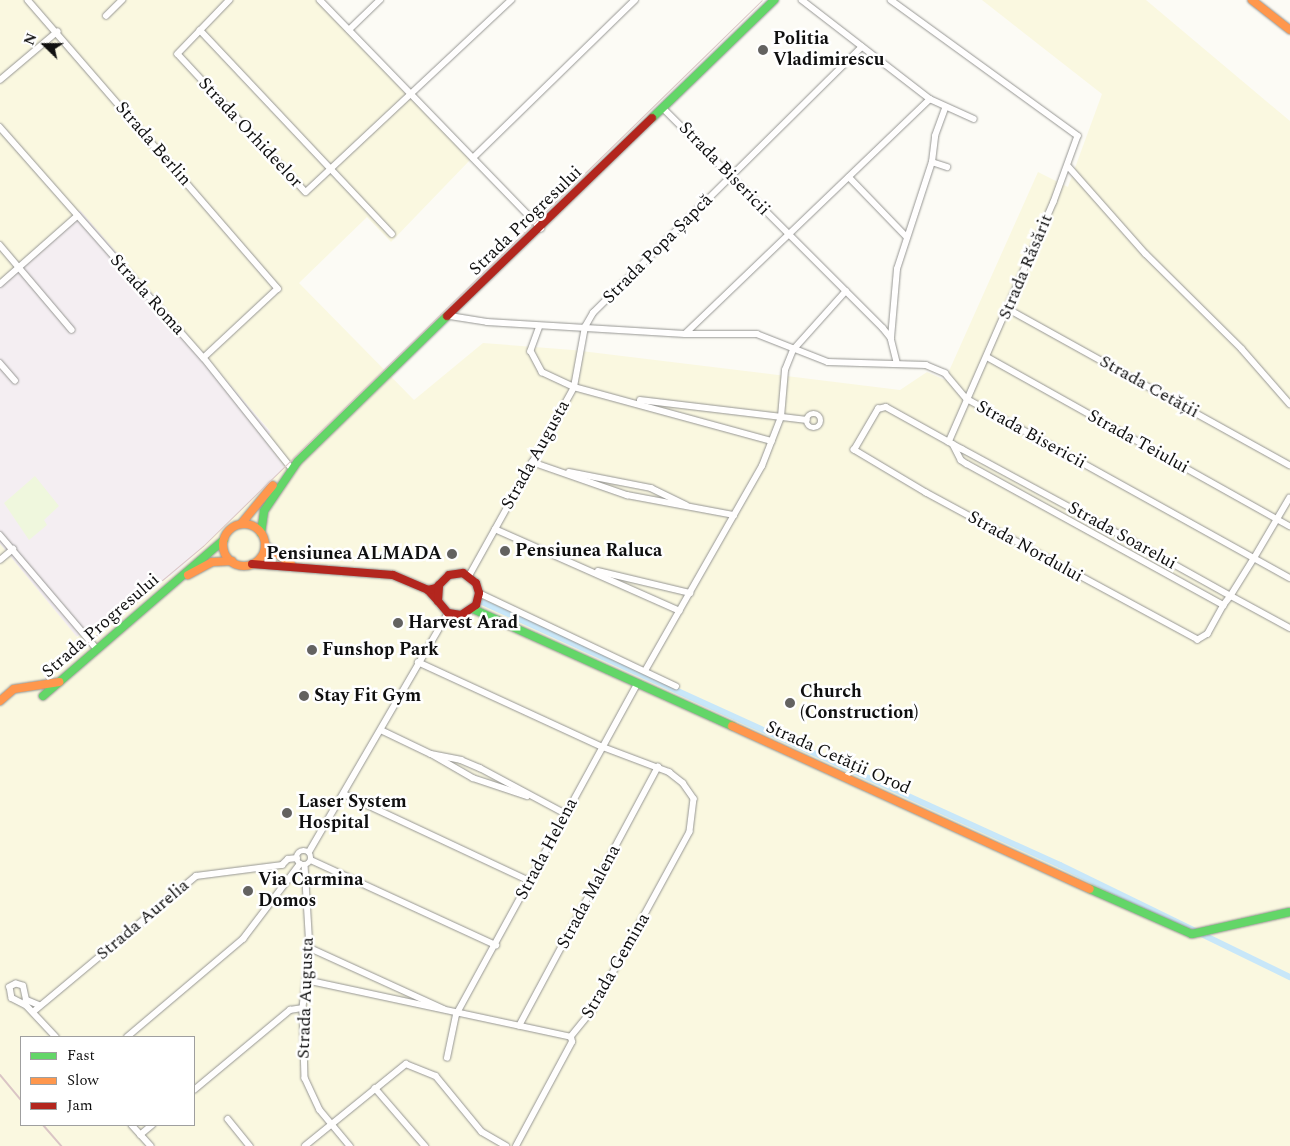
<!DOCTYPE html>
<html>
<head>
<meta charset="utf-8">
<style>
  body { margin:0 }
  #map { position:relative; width:1290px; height:1146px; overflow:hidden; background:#fcfbf5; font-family:Spectral,serif }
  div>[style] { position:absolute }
  .industrial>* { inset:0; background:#f4eef2 }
  .farmland>* { inset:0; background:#faf8e0 }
  .pitch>* { inset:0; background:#eff7dd }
  .canal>* { height:6px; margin:-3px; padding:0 3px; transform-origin:3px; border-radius:3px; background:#c8e7f9 }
  .roads { filter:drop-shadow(0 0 1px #969693) drop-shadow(0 0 1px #969693) }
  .street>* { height:5.5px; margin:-2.75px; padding:0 2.75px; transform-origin:2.75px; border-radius:2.75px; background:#fffefe }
  .street>.ring { margin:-2.75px; padding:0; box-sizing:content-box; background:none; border:5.5px solid #fffefe; border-radius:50% }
  .fast>* { height:8px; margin:-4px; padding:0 4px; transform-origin:4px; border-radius:4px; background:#63d668 }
  .slow>* { height:8px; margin:-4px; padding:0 4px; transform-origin:4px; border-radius:4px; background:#ff974d }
  .slow>.ring { margin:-4px; padding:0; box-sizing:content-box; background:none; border:8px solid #ff974d; border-radius:50% }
  .jam>* { height:8px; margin:-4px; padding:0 4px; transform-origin:4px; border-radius:4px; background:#b3261e }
  .tram>* { height:1px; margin:-0.5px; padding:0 0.5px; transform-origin:0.5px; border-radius:0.5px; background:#dac5c5 }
  .rail>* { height:2px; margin:-1px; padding:0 1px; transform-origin:1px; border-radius:1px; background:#dac5c5 }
  .dots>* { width:14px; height:14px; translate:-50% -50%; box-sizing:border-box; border:2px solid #fff; border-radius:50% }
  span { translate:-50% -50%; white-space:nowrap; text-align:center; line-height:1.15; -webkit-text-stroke:5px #fff; paint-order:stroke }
  .poi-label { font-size:18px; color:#101010; font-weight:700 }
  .left { translate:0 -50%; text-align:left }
  .right { translate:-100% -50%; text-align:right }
  .street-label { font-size:18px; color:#101010 }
  .legend { position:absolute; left:20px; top:1036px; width:175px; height:90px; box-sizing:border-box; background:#fff; border:1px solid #9f9f9f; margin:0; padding:6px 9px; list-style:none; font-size:15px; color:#101010 }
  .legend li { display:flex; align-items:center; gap:10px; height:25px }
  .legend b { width:25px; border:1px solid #9f9f9f }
  .north { position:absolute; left:20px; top:20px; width:50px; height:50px; -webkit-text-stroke:4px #fff; paint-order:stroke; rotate:292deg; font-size:14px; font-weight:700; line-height:20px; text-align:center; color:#101010 }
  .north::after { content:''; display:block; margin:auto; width:18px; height:22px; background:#101010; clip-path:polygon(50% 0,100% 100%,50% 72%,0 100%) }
</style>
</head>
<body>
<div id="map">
  <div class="industrial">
    <div style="clip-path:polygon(80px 210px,271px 433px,264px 439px,285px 467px,177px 572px,76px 637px,0 544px,0 280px)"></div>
  </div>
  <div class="farmland">
    <div style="clip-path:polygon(evenodd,0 0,320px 0,470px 160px,391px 242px,367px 217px,299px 283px,414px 400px,483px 343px,573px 350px,900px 390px,927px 372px,945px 380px,1038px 172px,1068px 187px,1102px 94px,982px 0,1146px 0,1290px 121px,1290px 1146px,0 1146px,0 544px,77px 637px,177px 572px,285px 467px,264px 439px,271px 432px,80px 210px,0 280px,0 0,21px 1037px,194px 1037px,194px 1125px,21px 1125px,21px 1037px)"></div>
  </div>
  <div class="pitch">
    <div style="clip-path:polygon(35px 476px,59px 506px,44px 520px,47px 525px,29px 540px,4px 503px)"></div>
  </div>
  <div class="canal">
    <div style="left:482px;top:602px;width:635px;rotate:24.47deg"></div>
    <div style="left:1060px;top:865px;width:256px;rotate:26deg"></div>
  </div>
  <div class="roads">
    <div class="street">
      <div style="left:28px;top:0;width:382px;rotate:49.1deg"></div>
      <div style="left:278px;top:289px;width:101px;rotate:137deg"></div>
      <div style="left:230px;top:0;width:75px;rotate:133.9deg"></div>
      <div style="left:178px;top:54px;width:188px;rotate:47.2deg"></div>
      <div style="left:306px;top:192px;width:281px;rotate:-43.1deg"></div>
      <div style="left:320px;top:0;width:318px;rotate:45.9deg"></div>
      <div style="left:802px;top:0;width:162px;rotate:37.7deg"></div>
      <div style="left:930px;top:99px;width:48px;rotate:24.4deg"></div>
      <div style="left:891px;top:0;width:231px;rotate:36deg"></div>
      <div style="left:1078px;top:136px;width:70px;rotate:110deg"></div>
      <div style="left:1054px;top:202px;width:262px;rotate:113.6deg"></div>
      <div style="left:106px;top:16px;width:23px;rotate:-45deg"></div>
      <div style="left:200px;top:30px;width:280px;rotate:46.7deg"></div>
      <div style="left:349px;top:30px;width:43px;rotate:-44.1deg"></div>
      <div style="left:0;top:80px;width:75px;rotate:-40.1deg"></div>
      <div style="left:663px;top:108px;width:311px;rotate:45deg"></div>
      <div style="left:883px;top:328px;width:13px;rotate:51deg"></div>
      <div style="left:891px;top:338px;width:25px;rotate:76deg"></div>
      <div style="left:0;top:127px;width:308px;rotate:48.6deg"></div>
      <div style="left:204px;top:358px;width:138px;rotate:51.5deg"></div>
      <div style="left:473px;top:158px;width:226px;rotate:-44.3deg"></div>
      <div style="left:932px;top:162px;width:16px;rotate:18deg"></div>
      <div style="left:1069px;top:167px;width:116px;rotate:48.5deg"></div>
      <div style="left:1146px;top:254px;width:135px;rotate:44.7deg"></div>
      <div style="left:1242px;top:349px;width:73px;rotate:48.9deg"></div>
      <div style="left:849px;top:177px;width:83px;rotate:46deg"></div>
      <div style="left:0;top:245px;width:111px;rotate:49.7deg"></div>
      <div style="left:0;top:284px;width:103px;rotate:-41.4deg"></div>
      <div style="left:1008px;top:309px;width:322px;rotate:29deg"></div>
      <div style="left:450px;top:316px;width:37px;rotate:9deg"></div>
      <div style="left:487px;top:322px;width:198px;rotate:3.5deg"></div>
      <div style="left:685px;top:334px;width:72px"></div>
      <div style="left:757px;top:334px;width:76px;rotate:21.5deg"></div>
      <div style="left:828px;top:362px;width:98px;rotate:1.8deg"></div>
      <div style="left:926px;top:365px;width:21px;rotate:23deg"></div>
      <div style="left:945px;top:373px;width:34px;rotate:50deg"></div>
      <div style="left:967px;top:399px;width:369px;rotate:29deg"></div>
      <div style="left:540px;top:326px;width:27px;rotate:110deg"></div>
      <div style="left:531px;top:351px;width:24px;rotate:62deg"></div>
      <div style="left:542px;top:372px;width:35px;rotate:25deg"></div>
      <div style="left:574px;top:387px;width:205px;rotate:15.3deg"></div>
      <div style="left:685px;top:334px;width:339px;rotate:-43.8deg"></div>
      <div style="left:891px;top:338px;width:69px;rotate:-85deg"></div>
      <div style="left:897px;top:269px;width:113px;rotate:-71.9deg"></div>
      <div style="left:932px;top:162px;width:26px;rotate:-83deg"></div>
      <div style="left:935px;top:136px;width:30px;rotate:-70deg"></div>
      <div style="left:987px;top:357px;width:347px;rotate:29.2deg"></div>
      <div style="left:0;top:363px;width:23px;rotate:49deg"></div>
      <div style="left:640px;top:400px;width:168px;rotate:6.8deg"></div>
      <div class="ring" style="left:807px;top:414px;width:8.5px;height:8.5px"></div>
      <div style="left:953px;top:444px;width:18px;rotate:63deg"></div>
      <div style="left:961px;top:460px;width:7px;rotate:34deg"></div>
      <div style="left:967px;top:464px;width:293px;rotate:28.8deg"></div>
      <div style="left:532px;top:462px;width:101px;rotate:19.2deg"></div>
      <div style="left:627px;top:495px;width:109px;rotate:10.6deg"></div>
      <div style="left:569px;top:472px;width:84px;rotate:11deg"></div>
      <div style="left:651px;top:488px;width:39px;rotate:26deg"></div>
      <div style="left:1290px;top:498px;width:71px;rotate:120.5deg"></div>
      <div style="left:1254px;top:559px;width:44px;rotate:121.9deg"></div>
      <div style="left:1231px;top:596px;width:11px;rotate:128deg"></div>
      <div style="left:1224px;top:605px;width:33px;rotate:119deg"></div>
      <div style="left:1208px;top:634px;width:12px;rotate:149deg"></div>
      <div style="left:1198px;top:640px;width:309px;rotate:-151.6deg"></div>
      <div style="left:926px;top:493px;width:84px;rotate:-149.2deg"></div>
      <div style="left:854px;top:450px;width:48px;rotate:-59.7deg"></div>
      <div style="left:878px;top:409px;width:8px;rotate:-14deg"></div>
      <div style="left:886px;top:407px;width:87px;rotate:28.9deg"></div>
      <div style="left:962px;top:449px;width:193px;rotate:28.4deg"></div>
      <div style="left:1132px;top:541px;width:113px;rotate:29.1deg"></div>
      <div style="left:1231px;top:596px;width:67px;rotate:28.5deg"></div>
      <div style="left:495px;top:529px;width:202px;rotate:23.9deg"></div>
      <div style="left:0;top:535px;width:150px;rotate:49.6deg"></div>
      <div style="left:0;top:560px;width:17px;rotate:-40deg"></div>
      <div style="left:598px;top:571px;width:95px;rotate:13.4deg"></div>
      <div style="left:469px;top:576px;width:216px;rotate:-60.9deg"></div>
      <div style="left:574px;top:387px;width:61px;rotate:-79.6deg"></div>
      <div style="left:585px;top:327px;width:16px;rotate:-60deg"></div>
      <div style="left:593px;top:313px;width:378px;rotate:-44.7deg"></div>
      <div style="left:479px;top:593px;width:218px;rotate:25.3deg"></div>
      <div style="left:418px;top:662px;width:204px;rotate:24.7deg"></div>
      <div style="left:603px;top:747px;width:71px;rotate:20.7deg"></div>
      <div style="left:669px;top:772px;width:18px;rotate:38deg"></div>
      <div style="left:683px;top:783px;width:19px;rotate:55deg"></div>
      <div style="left:694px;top:799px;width:33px;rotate:97deg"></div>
      <div style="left:690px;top:832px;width:203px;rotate:118.6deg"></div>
      <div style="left:593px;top:1010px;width:35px;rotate:129deg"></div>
      <div style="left:645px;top:671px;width:236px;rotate:-60.3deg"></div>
      <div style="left:762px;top:466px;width:53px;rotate:-68.8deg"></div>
      <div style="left:781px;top:417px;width:47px;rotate:-85.1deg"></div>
      <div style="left:785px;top:370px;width:22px;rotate:-68deg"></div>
      <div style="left:793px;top:350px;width:79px;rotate:-48.1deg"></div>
      <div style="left:381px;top:730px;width:55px;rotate:25.6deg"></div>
      <div style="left:431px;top:754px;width:31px;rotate:11deg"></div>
      <div style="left:461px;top:760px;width:21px;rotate:23deg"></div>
      <div style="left:480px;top:768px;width:98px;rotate:28.1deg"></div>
      <div style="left:433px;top:755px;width:46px;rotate:29.9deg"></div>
      <div style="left:473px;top:778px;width:57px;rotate:18.4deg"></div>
      <div style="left:344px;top:794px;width:205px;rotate:25.1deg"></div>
      <div class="ring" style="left:297px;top:851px;width:8.5px;height:8.5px"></div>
      <div style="left:309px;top:852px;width:276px;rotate:-59.8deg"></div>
      <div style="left:311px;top:860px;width:204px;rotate:24.7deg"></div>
      <div style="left:305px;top:865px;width:83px;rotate:86.6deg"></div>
      <div style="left:310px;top:948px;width:60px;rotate:96.7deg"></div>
      <div style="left:303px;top:1008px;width:70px;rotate:88.4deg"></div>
      <div style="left:305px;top:1078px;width:35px;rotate:65deg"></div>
      <div style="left:320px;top:1110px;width:47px;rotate:50.2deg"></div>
      <div style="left:310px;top:948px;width:147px;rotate:24.5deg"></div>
      <div style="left:306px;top:980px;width:271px;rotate:12.1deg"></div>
      <div style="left:40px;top:1006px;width:15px;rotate:-157deg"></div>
      <div style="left:26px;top:1000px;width:14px;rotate:-102deg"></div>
      <div style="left:23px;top:986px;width:7px;rotate:-164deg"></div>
      <div style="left:16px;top:984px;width:7px;rotate:153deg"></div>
      <div style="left:10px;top:987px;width:11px;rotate:80deg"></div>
      <div style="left:12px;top:998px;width:16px;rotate:27deg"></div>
      <div style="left:26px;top:1005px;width:44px;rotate:46.8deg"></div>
      <div style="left:33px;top:1012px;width:212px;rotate:-39.8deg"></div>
      <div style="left:196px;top:876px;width:87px;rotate:-7.3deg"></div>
      <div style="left:282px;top:865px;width:8px;rotate:-45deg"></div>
      <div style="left:288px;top:859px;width:9px;rotate:-6deg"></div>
      <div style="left:519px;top:1026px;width:294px;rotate:-61.8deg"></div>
      <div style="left:127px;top:1037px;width:152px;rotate:-40.2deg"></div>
      <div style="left:243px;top:939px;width:94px;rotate:-52.8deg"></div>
      <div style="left:447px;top:1058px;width:44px;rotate:-78.2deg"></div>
      <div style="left:456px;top:1015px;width:377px;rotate:-61.3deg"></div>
      <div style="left:375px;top:1088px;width:77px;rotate:49.2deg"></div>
      <div style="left:194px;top:1090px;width:125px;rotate:-39.8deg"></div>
      <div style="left:290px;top:1010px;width:13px;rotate:-9deg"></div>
      <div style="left:228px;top:1119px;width:35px;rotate:51deg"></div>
      <div style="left:132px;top:1125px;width:28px;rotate:48deg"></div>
      <div style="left:140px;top:1135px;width:16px;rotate:-40deg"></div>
      <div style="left:305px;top:1146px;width:130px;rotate:-39.1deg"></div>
      <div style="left:406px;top:1064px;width:32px;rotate:22deg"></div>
      <div style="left:436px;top:1076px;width:72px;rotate:50.6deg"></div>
      <div style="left:482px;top:1132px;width:28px;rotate:30deg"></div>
      <div style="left:516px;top:1146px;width:118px;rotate:-61.7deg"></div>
      <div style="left:572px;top:1042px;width:5px;rotate:-101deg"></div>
    </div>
    <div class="fast">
      <div style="left:652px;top:118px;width:170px;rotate:-44deg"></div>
      <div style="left:261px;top:533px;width:22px;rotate:-82deg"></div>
      <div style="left:264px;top:511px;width:60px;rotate:-55.8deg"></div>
      <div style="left:298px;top:461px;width:208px;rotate:-44.2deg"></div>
      <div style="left:473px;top:609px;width:284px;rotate:24.3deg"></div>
      <div style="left:43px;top:696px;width:239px;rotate:-40.8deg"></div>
      <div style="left:1090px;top:889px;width:111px;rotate:23.8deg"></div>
      <div style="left:1192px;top:934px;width:100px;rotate:-12.7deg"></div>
    </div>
    <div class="slow">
      <div style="left:1252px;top:0;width:48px;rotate:38.3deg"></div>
      <div style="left:241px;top:524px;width:50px;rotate:-50.6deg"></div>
      <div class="ring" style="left:223px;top:524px;width:34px;height:34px"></div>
      <div style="left:265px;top:545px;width:32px;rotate:36deg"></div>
      <div style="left:188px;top:575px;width:27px;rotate:-28deg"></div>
      <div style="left:212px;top:562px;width:20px;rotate:-3deg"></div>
      <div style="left:0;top:701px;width:18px;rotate:-41deg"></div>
      <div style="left:14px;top:689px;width:46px;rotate:-8.8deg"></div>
      <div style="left:732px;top:726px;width:393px;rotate:24.5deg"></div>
    </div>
    <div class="jam">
      <div style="left:447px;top:316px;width:285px;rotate:-44deg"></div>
      <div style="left:252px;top:564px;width:141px;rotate:4.5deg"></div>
      <div style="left:393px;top:575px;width:38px;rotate:23deg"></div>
      <div style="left:428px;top:590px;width:15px;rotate:48deg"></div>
      <div style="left:428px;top:590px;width:8px;rotate:-14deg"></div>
      <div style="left:436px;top:588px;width:18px;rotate:-45deg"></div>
      <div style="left:449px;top:575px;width:14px;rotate:-8deg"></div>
      <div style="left:463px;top:573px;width:16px;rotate:38deg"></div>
      <div style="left:476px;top:583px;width:10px;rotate:73deg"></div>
      <div style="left:479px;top:593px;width:12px;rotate:104deg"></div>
      <div style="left:476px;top:605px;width:18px;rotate:146deg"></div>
      <div style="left:461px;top:615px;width:13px;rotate:-171deg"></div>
      <div style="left:448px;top:613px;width:16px;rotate:-130deg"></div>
      <div style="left:438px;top:601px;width:16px;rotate:-86deg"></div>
    </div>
  </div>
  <div class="tram">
    <div style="left:45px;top:678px;width:206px;rotate:-39.9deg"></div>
    <div style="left:203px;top:546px;width:781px;rotate:-44.33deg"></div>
  </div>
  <div class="rail">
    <div style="left:0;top:1075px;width:33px;rotate:50deg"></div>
    <div style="left:43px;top:1125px;width:28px;rotate:49deg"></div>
  </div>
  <div class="dots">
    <div style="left:763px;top:50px;background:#636260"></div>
    <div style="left:505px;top:551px;background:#636260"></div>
    <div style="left:452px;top:554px;background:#636260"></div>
    <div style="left:398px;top:623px;background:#636260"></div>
    <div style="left:312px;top:650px;background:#636260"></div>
    <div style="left:304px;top:696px;background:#636260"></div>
    <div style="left:790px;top:703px;background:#636260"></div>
    <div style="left:287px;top:813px;background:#636260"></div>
    <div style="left:248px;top:891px;background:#636260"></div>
  </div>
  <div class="poi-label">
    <span class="left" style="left:773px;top:50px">Politia<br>Vladimirescu</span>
    <span class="left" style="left:515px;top:551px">Pensiunea Raluca</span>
    <span class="right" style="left:442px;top:554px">Pensiunea ALMADA</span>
    <span class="left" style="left:408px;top:623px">Harvest Arad</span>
    <span class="left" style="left:322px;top:650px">Funshop Park</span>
    <span class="left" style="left:800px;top:703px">Church<br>(Construction)</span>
    <span class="left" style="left:314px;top:696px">Stay Fit Gym</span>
    <span class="left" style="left:298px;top:813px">Laser System<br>Hospital</span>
    <span class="left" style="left:258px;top:891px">Via Carmina<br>Domos</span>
  </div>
  <div class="street-label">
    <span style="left:250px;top:133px;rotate:47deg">Strada Orhideelor</span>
    <span style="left:153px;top:144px;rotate:49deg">Strada Berlin</span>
    <span style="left:724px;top:169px;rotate:46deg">Strada Bisericii</span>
    <span style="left:526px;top:221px;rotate:-44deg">Strada Progresului</span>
    <span style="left:658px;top:249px;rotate:-45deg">Strada Popa Șapcă</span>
    <span style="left:1026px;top:267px;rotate:-67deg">Strada Răsărit</span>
    <span style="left:147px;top:295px;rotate:48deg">Strada Roma</span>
    <span style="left:1149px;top:387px;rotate:29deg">Strada Cetății</span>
    <span style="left:1031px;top:435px;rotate:29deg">Strada Bisericii</span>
    <span style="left:1138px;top:442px;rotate:29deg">Strada Teiului</span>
    <span style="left:536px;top:455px;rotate:-61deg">Strada Augusta</span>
    <span style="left:1122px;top:536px;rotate:29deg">Strada Soarelui</span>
    <span style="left:1025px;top:547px;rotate:29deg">Strada Nordului</span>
    <span style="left:101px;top:626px;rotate:-41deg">Strada Progresului</span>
    <span style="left:838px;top:758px;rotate:24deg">Strada Cetății Orod</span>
    <span style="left:547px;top:849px;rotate:-62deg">Strada Helena</span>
    <span style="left:589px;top:897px;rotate:-62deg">Strada Malena</span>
    <span style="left:143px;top:920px;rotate:-40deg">Strada Aurelia</span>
    <span style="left:616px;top:966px;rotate:-60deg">Strada Gemina</span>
    <span style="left:306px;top:998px;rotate:-88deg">Strada Augusta</span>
  </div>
  <ul class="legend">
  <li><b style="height:6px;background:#63d668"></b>Fast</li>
  <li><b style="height:6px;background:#ff974d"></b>Slow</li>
  <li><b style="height:6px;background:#b3261e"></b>Jam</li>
  </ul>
  <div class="north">N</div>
</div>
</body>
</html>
